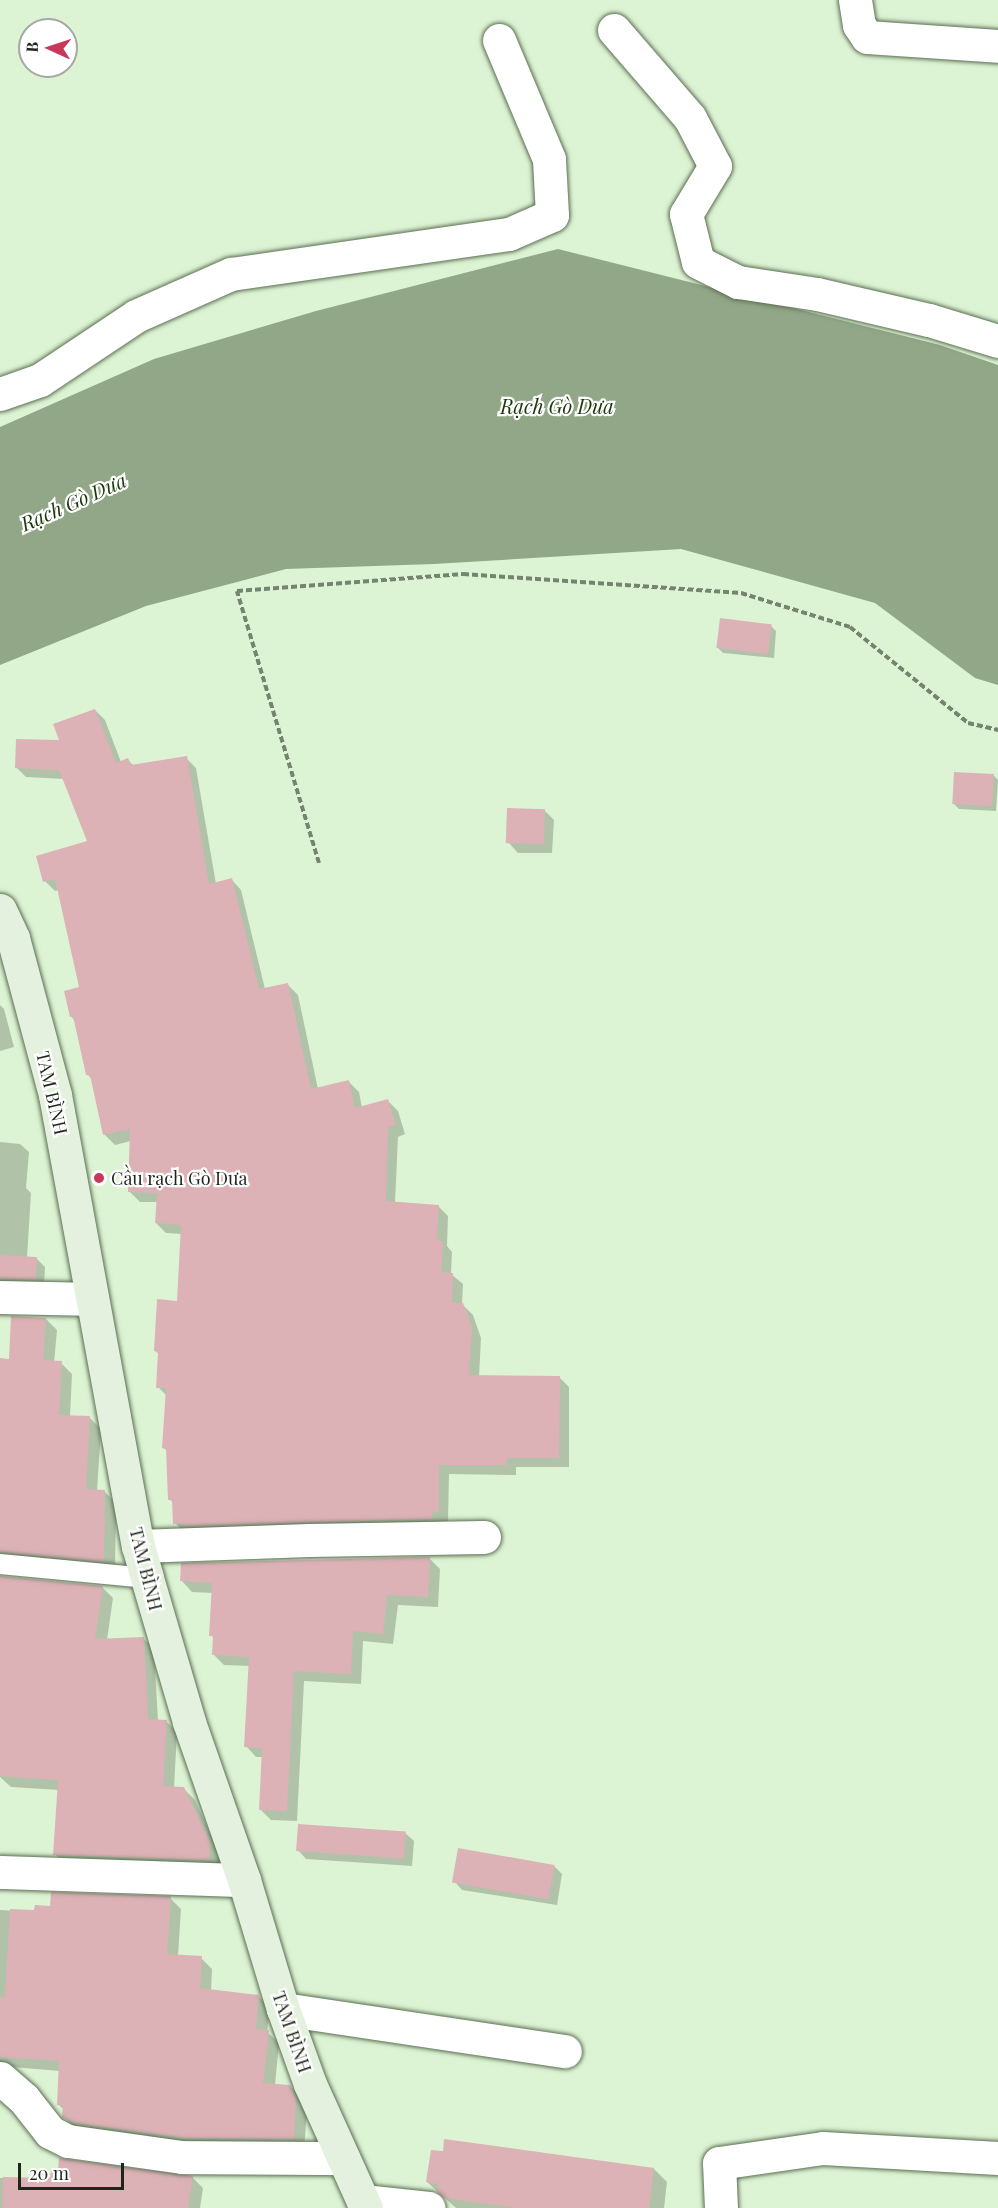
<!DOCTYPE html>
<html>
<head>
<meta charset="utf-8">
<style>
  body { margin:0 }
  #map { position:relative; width:998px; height:2208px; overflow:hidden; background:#ddf4d4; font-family:"Playfair Display",serif }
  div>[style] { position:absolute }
  .water>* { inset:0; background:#91a788 }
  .shadow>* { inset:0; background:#0003 }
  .building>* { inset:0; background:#dcb2b7; transform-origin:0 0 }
  .path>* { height:4px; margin-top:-2px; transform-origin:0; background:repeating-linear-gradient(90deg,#75846f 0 6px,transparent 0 9px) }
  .roads { filter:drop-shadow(0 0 2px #5b6f53) drop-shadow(0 0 2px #5b6f53) }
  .service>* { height:20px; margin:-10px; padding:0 10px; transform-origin:10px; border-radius:10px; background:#fff }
  .minor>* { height:33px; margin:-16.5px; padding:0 16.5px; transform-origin:16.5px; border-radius:16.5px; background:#fff }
  .secondary>* { height:33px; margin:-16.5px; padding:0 16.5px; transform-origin:16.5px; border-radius:16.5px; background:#e4f1de }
  .dots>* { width:16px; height:16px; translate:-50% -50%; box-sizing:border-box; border:3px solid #fff; border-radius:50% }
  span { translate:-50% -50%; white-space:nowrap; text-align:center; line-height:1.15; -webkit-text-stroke:4.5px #fff; paint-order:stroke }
  .street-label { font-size:18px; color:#1e261b }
  .poi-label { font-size:18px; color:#1e261b }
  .left { translate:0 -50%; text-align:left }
  .water-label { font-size:20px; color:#1a380a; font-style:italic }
  .north { position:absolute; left:18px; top:18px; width:60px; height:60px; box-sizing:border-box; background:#fff; border:2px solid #a5a8a4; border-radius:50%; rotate:273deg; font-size:16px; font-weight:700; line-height:24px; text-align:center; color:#1e261b }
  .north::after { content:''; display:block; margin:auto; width:21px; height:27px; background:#c8385a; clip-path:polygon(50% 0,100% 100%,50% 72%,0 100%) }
  .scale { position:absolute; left:18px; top:2163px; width:106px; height:27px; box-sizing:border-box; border:3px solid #1e261b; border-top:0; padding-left:8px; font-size:18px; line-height:21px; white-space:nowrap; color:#1e261b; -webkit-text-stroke:4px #fff; paint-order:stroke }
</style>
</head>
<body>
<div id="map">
  <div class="water">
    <div style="clip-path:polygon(558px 249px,940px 345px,998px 365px,998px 685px,975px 678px,875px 603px,681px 549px,434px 564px,286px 569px,146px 606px,0 665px,0 427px,154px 359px,316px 311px)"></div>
  </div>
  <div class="shadow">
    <div style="clip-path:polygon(771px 626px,776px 631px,774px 658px,723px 653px,718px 648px)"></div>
    <div style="clip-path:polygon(95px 710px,105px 720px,121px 762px,128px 760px,134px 766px,186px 758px,196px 768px,216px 884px,232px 880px,241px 890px,265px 989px,288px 985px,298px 995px,318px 1089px,349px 1082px,359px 1092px,362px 1108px,388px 1101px,398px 1111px,405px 1134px,398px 1137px,395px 1203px,438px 1206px,448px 1216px,447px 1246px,452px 1252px,451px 1274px,463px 1284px,462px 1304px,473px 1315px,481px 1338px,479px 1377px,559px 1377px,569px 1387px,569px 1467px,516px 1467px,516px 1475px,449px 1474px,448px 1521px,442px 1521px,441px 1529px,185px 1533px,175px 1523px,174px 1503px,169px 1499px,168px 1452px,164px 1448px,167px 1396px,158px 1387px,159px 1355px,156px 1351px,179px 1302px,182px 1234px,166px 1233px,156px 1223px,158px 1202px,140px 1202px,130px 1192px,131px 1141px,115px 1145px,105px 1135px,92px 1079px,88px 1075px,75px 1021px,71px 1016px,81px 989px,59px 890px,55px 891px,45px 881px,89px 842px,64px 779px,26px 777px,16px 767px,61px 741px)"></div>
    <div style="clip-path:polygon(994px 776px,998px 780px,996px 811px,959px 809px,954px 804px)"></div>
    <div style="clip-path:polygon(544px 810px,554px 820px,552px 853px,518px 853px,508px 842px)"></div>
    <div style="clip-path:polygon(0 1005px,4px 1009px,14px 1047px,0 1051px)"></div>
    <div style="clip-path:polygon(0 1142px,20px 1144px,29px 1152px,26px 1188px,31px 1193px,27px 1258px,36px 1258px,45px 1267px,44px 1287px,0 1290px)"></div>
    <div style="clip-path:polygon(46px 1319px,57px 1330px,54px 1363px,61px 1363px,72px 1374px,70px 1417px,90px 1418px,101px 1429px,97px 1491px,104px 1491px,116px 1503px,115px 1572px,0 1573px,0 1360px,10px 1360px)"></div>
    <div style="clip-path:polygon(429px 1558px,440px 1569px,438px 1607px,398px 1605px,393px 1644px,363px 1641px,361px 1684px,304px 1681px,297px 1821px,271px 1820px,260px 1809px,263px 1757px,256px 1757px,246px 1746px,250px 1666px,224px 1665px,213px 1654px,214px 1638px,211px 1635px,213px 1593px,192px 1592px,182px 1581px)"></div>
    <div style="clip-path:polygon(0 1578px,102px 1587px,113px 1598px,107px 1640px,143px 1638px,154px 1649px,158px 1721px,166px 1721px,177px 1732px,174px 1788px,184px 1789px,195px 1800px,220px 1855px,219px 1870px,66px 1865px,55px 1854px,59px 1790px,11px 1787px,0 1777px)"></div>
    <div style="clip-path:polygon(405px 1833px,414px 1841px,412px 1866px,306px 1859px,298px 1850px)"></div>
    <div style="clip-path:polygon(554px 1866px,562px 1874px,557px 1905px,462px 1890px,454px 1881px)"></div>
    <div style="clip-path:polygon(170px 1898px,181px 1909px,178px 1956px,201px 1958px,212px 1969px,211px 1991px,258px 1996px,270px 2007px,267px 2032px,279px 2043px,275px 2085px,290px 2086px,301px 2097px,307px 2111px,304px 2149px,195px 2149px,75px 2128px,64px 2117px,64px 2110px,58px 2104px,60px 2071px,0 2066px,0 1910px,36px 1912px,52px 1908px)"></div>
    <div style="clip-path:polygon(654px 2169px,667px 2182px,664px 2208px,456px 2208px,427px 2182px)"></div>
    <div style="clip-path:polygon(192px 2177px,203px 2188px,200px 2208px,0 2208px,0 2178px)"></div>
  </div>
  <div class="building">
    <div style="left:720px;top:618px;width:52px;height:30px;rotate:7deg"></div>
    <div style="clip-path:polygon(95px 709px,116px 763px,128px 758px,131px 765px,187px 756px,209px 884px,232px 878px,259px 989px,288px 983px,311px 1089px,349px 1080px,355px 1108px,388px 1099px,396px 1125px,388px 1127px,386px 1201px,439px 1205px,437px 1240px,443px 1241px,441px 1272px,453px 1273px,452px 1303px,463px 1303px,472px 1327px,469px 1375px,560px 1376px,559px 1458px,507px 1458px,507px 1465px,439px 1465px,439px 1512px,432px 1512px,432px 1519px,183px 1526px,183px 1523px,173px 1524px,172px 1500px,168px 1500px,166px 1449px,162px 1448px,166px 1388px,156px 1388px,158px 1352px,154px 1351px,157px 1299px,177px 1301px,181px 1225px,155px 1223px,157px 1193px,128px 1192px,130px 1129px,103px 1135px,90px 1075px,86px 1075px,73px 1016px,70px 1017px,64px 991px,79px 987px,55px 879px,43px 882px,36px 856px,87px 841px,59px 770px,15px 768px,16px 739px,59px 740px,53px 724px)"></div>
    <div style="left:954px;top:772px;width:40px;height:32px;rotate:3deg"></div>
    <div style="left:507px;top:808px;width:38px;height:35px;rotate:2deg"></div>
    <div style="left:0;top:1255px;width:37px;height:23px;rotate:3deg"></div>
    <div style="clip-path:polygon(11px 1316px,46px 1318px,43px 1360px,62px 1361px,59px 1415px,90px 1416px,86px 1489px,105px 1490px,104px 1562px,0 1552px,0 1358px,9px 1359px)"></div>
    <div style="clip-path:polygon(430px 1557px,428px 1597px,387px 1595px,383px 1634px,353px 1631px,351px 1674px,294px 1671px,287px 1811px,259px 1810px,262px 1748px,244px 1747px,249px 1657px,212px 1655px,213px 1636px,209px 1636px,212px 1583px,180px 1581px,181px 1563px)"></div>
    <div style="clip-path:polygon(0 1576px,103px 1586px,95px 1639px,144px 1637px,148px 1719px,167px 1720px,163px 1786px,184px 1787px,210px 1843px,209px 1860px,53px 1855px,58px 1780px,0 1776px)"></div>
    <div style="left:298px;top:1824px;width:108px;height:27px;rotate:4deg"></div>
    <div style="left:458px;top:1848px;width:98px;height:35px;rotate:10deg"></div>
    <div style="clip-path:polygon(51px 1892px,171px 1896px,167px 1954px,202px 1956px,200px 1988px,259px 1995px,256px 2029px,269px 2030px,263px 2083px,290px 2085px,296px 2099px,294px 2139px,183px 2138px,74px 2123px,62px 2117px,63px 2105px,57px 2105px,59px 2061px,0 2057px,0 1997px,5px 1997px,10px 1909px,34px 1910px,35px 1905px,50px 1906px)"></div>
    <div style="clip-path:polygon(444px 2139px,654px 2168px,649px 2208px,518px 2208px,444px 2198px,437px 2192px,438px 2184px,426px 2182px,431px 2150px,443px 2151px)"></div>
    <div style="clip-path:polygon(59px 2158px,193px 2176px,188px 2208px,2px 2208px,3px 2177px,50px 2178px,51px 2170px,58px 2171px)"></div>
  </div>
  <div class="path">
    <div style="left:319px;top:863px;width:284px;rotate:-106.8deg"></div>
    <div style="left:237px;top:591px;width:227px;rotate:-4.3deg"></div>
    <div style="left:463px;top:574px;width:279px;rotate:3.9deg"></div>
    <div style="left:741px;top:593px;width:114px;rotate:17.3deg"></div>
    <div style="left:850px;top:627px;width:152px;rotate:39.1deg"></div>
    <div style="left:968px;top:723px;width:31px;rotate:13deg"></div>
  </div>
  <div class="roads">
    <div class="service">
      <div style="left:0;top:1564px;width:148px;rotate:5.4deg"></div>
    </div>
    <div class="minor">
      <div style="left:855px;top:0;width:25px;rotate:81deg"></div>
      <div style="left:859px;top:25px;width:14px;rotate:56deg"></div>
      <div style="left:867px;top:37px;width:131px;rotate:3.9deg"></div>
      <div style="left:614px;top:30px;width:116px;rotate:49.2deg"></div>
      <div style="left:690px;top:118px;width:54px;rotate:62.5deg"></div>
      <div style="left:715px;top:166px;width:56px;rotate:121.1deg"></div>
      <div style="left:686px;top:214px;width:49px;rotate:76deg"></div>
      <div style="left:698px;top:262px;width:45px;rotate:26.6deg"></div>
      <div style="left:738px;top:282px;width:80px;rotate:8.6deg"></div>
      <div style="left:817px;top:294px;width:115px;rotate:13.1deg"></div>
      <div style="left:929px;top:320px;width:72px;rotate:16.9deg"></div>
      <div style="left:0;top:394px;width:42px;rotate:-19.3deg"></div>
      <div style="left:40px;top:380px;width:115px;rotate:-33.7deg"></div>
      <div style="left:136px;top:316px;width:104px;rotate:-23.9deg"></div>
      <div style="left:231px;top:274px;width:281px;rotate:-8.2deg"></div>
      <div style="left:509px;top:234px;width:47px;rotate:-23.8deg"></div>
      <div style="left:552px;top:215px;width:56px;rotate:-93.1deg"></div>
      <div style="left:549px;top:159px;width:129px;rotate:-112.8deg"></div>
      <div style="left:0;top:1297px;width:92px;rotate:1.2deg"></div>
      <div style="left:138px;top:1546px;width:171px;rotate:-2deg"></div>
      <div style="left:309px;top:1540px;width:175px;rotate:-1deg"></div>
      <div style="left:0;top:1872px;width:244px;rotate:1.9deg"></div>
      <div style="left:283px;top:2009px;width:285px;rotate:8.5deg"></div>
      <div style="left:0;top:2078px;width:32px;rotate:41deg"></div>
      <div style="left:24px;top:2099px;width:42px;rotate:51.8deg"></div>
      <div style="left:50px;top:2132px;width:20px;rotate:27deg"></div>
      <div style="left:68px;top:2141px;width:115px;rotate:8deg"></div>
      <div style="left:182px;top:2157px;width:161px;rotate:0.4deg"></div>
      <div style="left:363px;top:2201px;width:66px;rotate:6.1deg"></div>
      <div style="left:721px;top:2208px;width:45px;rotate:-92.5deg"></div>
      <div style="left:719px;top:2163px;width:105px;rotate:-8.2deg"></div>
      <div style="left:823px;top:2148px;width:175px;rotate:3.3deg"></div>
    </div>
    <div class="secondary">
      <div style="left:0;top:910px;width:31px;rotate:65deg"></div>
      <div style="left:13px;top:938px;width:163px;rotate:75deg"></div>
      <div style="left:55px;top:1095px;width:459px;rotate:79.6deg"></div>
      <div style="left:138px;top:1546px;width:33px;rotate:74deg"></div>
      <div style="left:147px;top:1578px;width:150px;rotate:73.7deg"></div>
      <div style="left:189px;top:1722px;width:167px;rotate:70.8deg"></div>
      <div style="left:244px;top:1880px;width:135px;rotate:73.2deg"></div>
      <div style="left:283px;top:2009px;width:80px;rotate:70.2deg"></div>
      <div style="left:310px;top:2084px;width:136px;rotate:65.7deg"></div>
    </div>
  </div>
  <div class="dots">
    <div style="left:99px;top:1178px;background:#c8385a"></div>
  </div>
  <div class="street-label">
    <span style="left:52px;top:1093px;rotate:77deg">TAM BÌNH</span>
    <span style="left:146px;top:1569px;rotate:76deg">TAM BÌNH</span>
    <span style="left:292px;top:2032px;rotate:71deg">TAM BÌNH</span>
  </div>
  <div class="poi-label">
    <span class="left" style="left:111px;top:1178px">Cầu rạch Gò Dưa</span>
  </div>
  <div class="water-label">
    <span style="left:557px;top:405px">Rạch Gò Dưa</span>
    <span style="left:73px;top:501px;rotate:-24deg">Rạch Gò Dưa</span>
  </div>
  <div class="north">B</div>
  <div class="scale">20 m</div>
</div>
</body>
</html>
